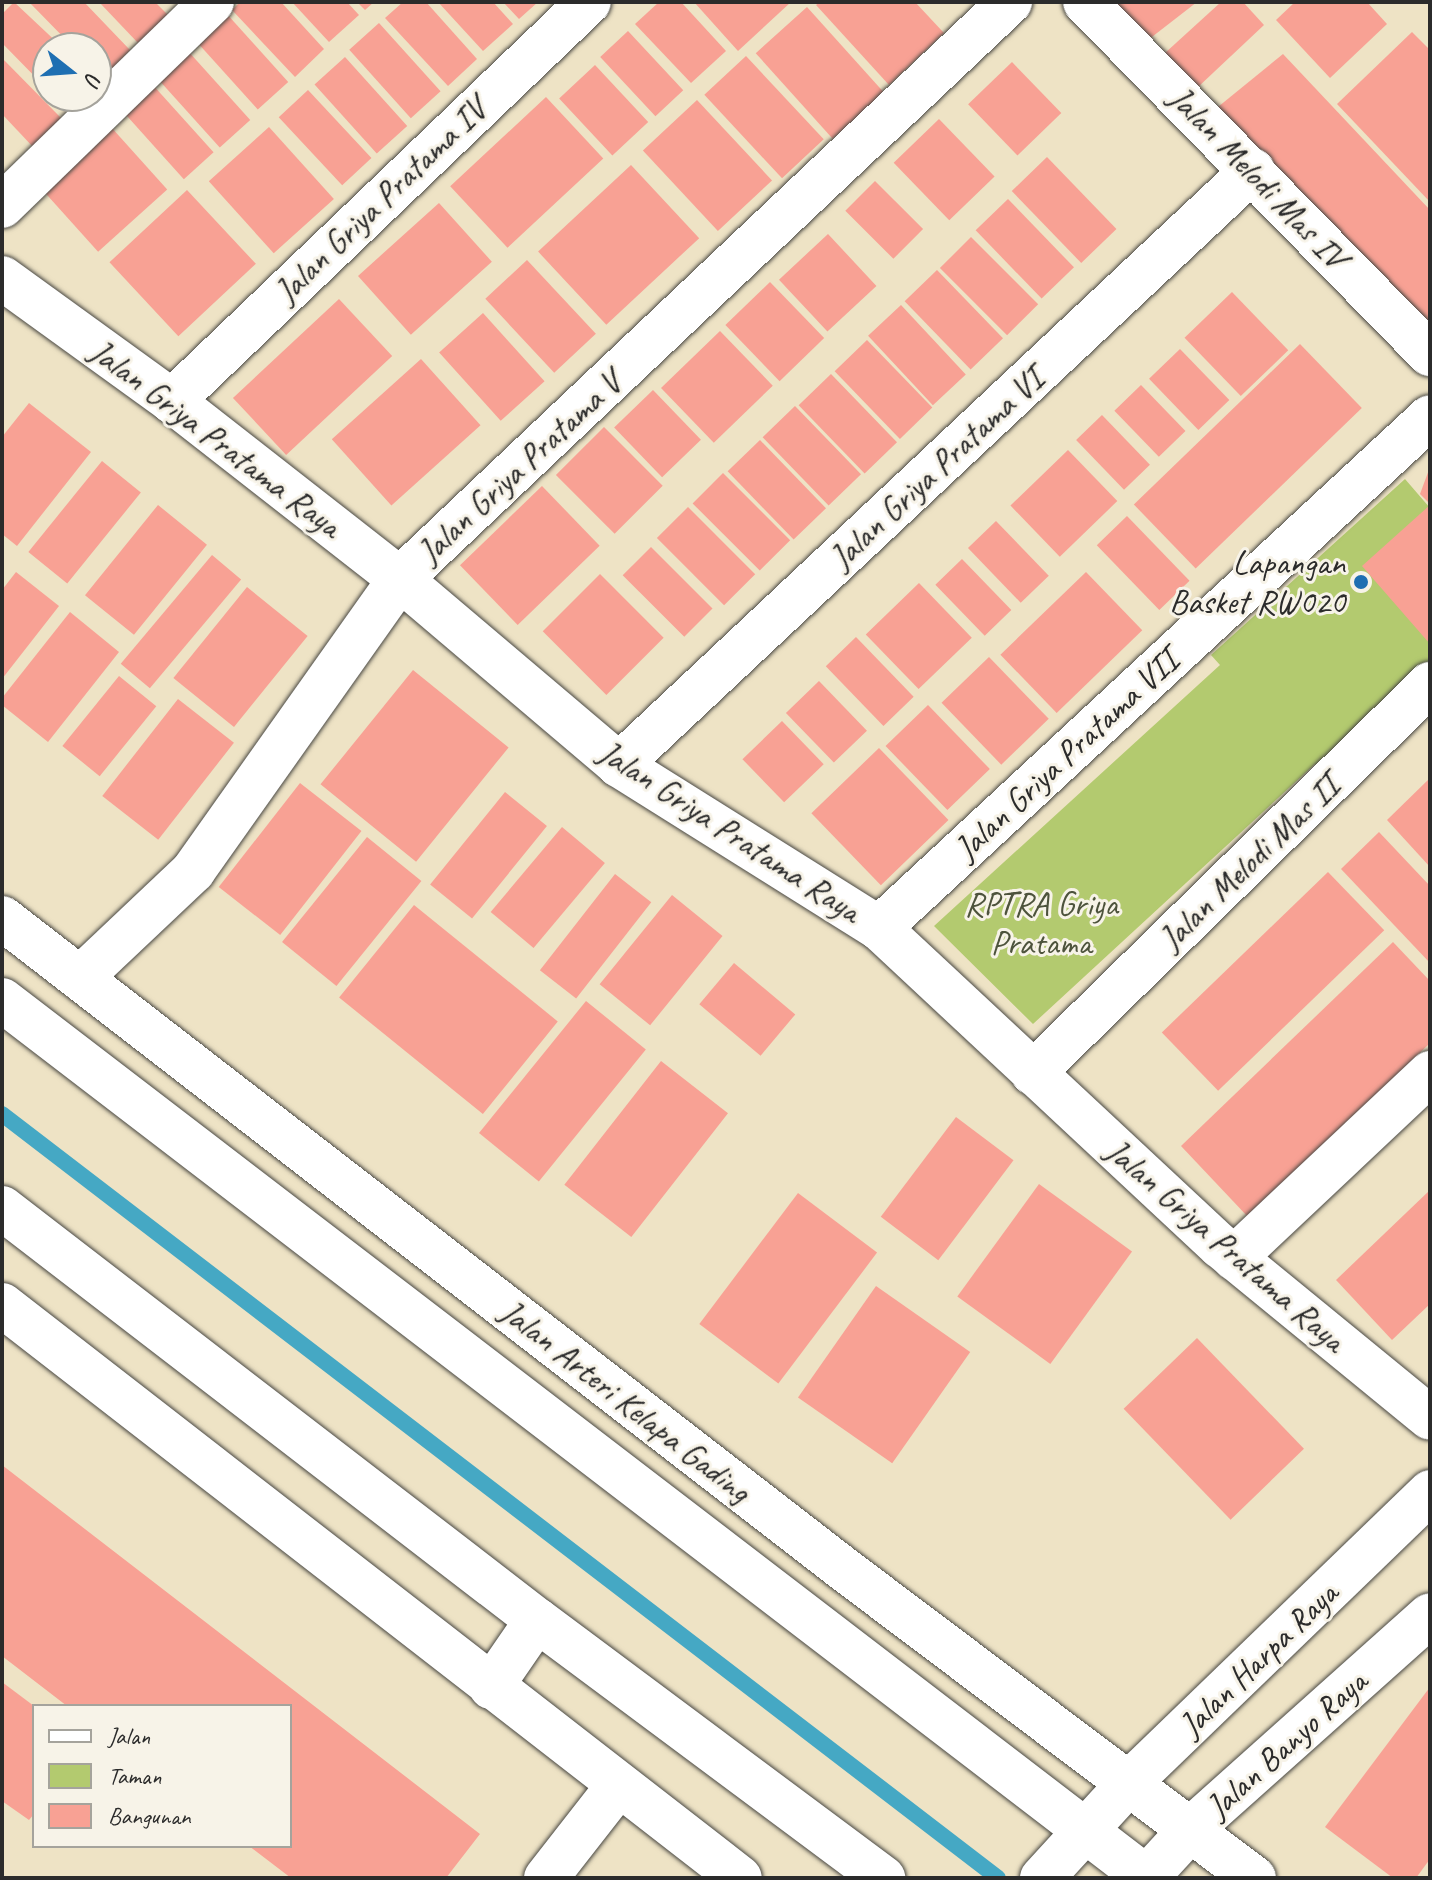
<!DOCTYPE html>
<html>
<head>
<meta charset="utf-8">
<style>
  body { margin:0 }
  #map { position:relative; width:1432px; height:1880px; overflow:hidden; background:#eee3c5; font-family:Caveat,sans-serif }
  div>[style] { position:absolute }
  .green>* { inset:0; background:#b3ca6f }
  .stream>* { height:16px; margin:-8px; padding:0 8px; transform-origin:8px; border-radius:8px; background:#45a8c4 }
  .building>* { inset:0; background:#f8a194; transform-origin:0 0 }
  .roads { filter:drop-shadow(0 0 2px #484742) drop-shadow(0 0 2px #484742) }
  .minor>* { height:44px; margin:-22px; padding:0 22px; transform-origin:22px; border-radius:22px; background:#fff }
  .dots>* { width:22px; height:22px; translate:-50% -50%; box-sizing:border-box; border:4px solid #f7f3e8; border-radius:50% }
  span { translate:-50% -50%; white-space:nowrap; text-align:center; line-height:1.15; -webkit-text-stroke:6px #f7f3e8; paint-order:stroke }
  .street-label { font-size:34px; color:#2b2b2b }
  .poi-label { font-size:34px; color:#2b2b2b }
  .right { translate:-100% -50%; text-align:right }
  .park-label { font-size:34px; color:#4d533c }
  .frame { position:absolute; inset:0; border:4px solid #2b2b2b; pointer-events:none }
  .legend { position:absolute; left:32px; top:1704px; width:260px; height:144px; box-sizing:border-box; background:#f7f3e8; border:2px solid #a5a39c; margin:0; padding:10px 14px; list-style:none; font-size:24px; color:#2b2b2b }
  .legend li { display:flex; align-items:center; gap:16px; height:40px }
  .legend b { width:40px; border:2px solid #a5a39c }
  .north { position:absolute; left:32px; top:32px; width:80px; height:80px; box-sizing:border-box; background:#f7f3e8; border:2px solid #a5a39c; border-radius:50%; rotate:107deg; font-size:22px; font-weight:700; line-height:32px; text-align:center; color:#2b2b2b }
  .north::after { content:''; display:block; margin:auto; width:28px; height:36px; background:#1f6fb2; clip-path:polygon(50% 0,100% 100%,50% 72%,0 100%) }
</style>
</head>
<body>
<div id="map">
  <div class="green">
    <div style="clip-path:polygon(1405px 479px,1430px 508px,1430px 667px,1319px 768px,1315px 764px,1033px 1024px,934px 926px,1220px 665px,1211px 655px)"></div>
  </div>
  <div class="stream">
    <div style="left:2px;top:1114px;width:1255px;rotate:37.49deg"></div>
  </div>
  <div class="building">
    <div style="clip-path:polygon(14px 2px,63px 48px,48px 48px,48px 90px,2px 43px,2px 14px)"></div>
    <div style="clip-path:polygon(29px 2px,84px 2px,130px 50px,103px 78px,96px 70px,96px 48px,74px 48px)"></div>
    <div style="clip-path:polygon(99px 2px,155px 2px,168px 15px,138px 43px)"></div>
    <div style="clip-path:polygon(240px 2px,281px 2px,324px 49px,295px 77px,232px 10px)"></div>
    <div style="clip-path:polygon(292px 2px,347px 2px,359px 15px,329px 42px)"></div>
    <div style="clip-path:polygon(357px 2px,374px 2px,365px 10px)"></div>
    <div style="clip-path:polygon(403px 2px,426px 2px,477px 59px,448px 86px,385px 18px)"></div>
    <div style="clip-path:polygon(438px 2px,493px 2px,513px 24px,483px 51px)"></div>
    <div style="clip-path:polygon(503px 2px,538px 2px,519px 19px)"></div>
    <div style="clip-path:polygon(659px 2px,681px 2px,726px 51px,691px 83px,635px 24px)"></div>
    <div style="clip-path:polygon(694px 2px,791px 2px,738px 51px)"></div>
    <div style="clip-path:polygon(820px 2px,915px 2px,944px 33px,889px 85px,816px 5px)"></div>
    <div style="clip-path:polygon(1114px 2px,1197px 2px,1148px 40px)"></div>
    <div style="clip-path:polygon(1221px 2px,1243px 2px,1264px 25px,1197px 88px,1165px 53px)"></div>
    <div style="clip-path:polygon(1295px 2px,1367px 2px,1387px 24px,1330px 78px,1276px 20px)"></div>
    <div style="left:807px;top:7px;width:115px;height:69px;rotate:48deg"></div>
    <div style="left:226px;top:13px;width:93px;height:41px;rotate:48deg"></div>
    <div style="left:379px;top:23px;width:92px;height:40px;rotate:48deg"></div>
    <div style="left:628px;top:31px;width:81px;height:38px;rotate:47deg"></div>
    <div style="clip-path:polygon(1412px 32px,1430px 50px,1430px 202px,1337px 104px)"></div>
    <div style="left:188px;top:51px;width:93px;height:41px;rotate:48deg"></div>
    <div style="clip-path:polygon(1283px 54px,1430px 210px,1430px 336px,1213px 111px)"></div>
    <div style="left:746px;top:56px;width:114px;height:57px;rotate:47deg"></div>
    <div style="left:345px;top:57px;width:93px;height:41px;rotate:48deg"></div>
    <div style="clip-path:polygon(2px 58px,62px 119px,33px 147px,2px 114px)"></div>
    <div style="left:1012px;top:62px;width:71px;height:61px;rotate:46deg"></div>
    <div style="left:595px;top:65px;width:78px;height:49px;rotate:47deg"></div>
    <div style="left:152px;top:84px;width:92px;height:40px;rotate:48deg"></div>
    <div style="left:308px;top:90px;width:93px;height:40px;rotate:47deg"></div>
    <div style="clip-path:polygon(54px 96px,86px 96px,70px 112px)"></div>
    <div style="left:546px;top:97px;width:84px;height:131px;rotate:47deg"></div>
    <div style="left:697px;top:100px;width:110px;height:74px;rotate:47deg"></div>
    <div style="left:939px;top:119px;width:80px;height:63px;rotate:46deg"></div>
    <div style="left:111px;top:127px;width:84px;height:93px;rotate:48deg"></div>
    <div style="left:269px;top:127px;width:97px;height:81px;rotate:48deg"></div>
    <div style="left:1047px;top:157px;width:100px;height:49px;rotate:46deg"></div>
    <div style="left:631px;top:165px;width:100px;height:127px;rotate:47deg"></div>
    <div style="left:875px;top:181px;width:68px;height:42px;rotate:45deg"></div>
    <div style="left:187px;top:190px;width:101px;height:106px;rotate:47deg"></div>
    <div style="left:1008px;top:199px;width:95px;height:45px;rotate:46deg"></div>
    <div style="left:439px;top:203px;width:79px;height:109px;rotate:48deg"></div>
    <div style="left:828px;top:234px;width:71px;height:67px;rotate:47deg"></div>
    <div style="left:971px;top:237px;width:95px;height:44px;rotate:45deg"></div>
    <div style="left:527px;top:260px;width:101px;height:57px;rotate:47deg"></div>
    <div style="left:937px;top:270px;width:95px;height:45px;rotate:46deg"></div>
    <div style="left:770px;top:282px;width:78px;height:62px;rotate:46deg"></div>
    <div style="left:1232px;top:292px;width:81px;height:66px;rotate:46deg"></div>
    <div style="left:339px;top:299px;width:78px;height:145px;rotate:47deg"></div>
    <div style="left:901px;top:305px;width:95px;height:45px;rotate:47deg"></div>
    <div style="left:483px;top:313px;width:92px;height:59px;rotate:48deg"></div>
    <div style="left:720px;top:331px;width:76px;height:82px;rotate:46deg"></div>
    <div style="left:867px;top:340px;width:94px;height:45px;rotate:46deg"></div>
    <div style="left:1300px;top:344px;width:89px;height:231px;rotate:46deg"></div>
    <div style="left:1180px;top:349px;width:71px;height:43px;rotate:46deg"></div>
    <div style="left:421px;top:359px;width:89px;height:120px;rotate:48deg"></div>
    <div style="left:831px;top:374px;width:95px;height:45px;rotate:46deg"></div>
    <div style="left:1141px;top:385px;width:64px;height:37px;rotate:46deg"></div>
    <div style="left:653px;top:390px;width:69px;height:54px;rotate:46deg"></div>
    <div style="clip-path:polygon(29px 403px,91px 452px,17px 546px,2px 534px,2px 437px)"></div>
    <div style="left:795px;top:406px;width:95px;height:45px;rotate:46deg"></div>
    <div style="left:1102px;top:415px;width:69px;height:36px;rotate:46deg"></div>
    <div style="left:604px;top:427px;width:83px;height:68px;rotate:45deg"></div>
    <div style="left:760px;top:440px;width:95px;height:45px;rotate:46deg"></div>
    <div style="left:1068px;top:450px;width:71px;height:80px;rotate:46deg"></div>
    <div style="left:102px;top:461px;width:50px;height:117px;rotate:39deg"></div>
    <div style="clip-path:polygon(1430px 467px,1430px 504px,1420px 494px)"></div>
    <div style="left:723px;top:473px;width:95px;height:43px;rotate:45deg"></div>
    <div style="left:542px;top:486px;width:83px;height:114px;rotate:46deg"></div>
    <div style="left:158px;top:505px;width:63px;height:116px;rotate:39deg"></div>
    <div style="clip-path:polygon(1430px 505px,1430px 644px,1362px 566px)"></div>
    <div style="left:688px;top:507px;width:95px;height:44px;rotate:45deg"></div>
    <div style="left:1127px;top:516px;width:90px;height:42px;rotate:46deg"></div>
    <div style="left:996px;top:521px;width:76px;height:39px;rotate:46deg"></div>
    <div style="left:651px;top:547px;width:87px;height:40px;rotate:45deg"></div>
    <div style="left:212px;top:555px;width:38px;height:142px;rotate:40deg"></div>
    <div style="left:962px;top:559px;width:71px;height:37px;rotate:46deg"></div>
    <div style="clip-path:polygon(16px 572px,59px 606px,2px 679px,2px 590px)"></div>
    <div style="left:1086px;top:572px;width:81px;height:119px;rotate:46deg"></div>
    <div style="left:600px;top:574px;width:90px;height:81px;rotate:45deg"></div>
    <div style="left:919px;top:583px;width:76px;height:74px;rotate:46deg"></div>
    <div style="left:247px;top:587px;width:78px;height:117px;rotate:39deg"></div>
    <div style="clip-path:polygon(70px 612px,119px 652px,48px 742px,2px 705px,2px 698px)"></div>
    <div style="left:856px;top:637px;width:83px;height:42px;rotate:46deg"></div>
    <div style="left:989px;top:657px;width:86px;height:66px;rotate:46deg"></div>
    <div style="left:413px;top:670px;width:123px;height:147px;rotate:39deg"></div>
    <div style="left:119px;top:676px;width:48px;height:90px;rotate:39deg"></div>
    <div style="left:819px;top:681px;width:69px;height:46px;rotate:46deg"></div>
    <div style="left:178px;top:699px;width:71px;height:123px;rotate:38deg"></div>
    <div style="left:928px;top:705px;width:89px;height:59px;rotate:46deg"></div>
    <div style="left:782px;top:721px;width:60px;height:55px;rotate:46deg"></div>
    <div style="left:879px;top:748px;width:100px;height:94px;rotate:46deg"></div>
    <div style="clip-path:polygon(1430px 778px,1430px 867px,1387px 820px)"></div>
    <div style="left:300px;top:783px;width:78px;height:132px;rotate:38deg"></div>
    <div style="left:505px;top:792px;width:54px;height:119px;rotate:39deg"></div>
    <div style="left:562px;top:827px;width:56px;height:111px;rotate:40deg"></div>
    <div style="clip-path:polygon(1379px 832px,1430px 886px,1430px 963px,1341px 869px)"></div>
    <div style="left:367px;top:837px;width:70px;height:135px;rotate:39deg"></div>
    <div style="left:1328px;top:872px;width:81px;height:231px;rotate:46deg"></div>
    <div style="left:615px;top:874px;width:46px;height:122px;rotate:38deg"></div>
    <div style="left:672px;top:895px;width:65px;height:115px;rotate:39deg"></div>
    <div style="left:414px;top:905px;width:185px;height:119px;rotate:39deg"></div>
    <div style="clip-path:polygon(1393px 942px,1430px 981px,1430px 1043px,1248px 1217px,1181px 1146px)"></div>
    <div style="left:734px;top:963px;width:80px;height:54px;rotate:40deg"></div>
    <div style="left:586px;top:1001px;width:77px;height:170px;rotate:39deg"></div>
    <div style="left:661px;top:1061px;width:85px;height:157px;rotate:38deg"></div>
    <div style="left:956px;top:1117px;width:72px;height:125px;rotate:37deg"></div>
    <div style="left:1039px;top:1184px;width:115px;height:139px;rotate:36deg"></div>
    <div style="clip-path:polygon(1430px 1190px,1430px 1304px,1392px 1340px,1336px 1280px)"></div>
    <div style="left:798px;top:1193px;width:99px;height:164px;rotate:37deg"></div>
    <div style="left:876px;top:1286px;width:115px;height:136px;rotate:35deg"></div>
    <div style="left:1197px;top:1338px;width:154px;height:102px;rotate:46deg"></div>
    <div style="clip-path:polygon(2px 1465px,480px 1834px,446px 1878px,291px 1878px,249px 1846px,290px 1846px,290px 1706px,67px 1706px,2px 1656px)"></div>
    <div style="clip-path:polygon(2px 1682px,34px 1706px,34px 1814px,29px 1820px,2px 1801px)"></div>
    <div style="clip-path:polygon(1430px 1687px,1430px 1859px,1416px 1878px,1393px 1878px,1325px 1827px)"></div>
  </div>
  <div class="roads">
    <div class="minor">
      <div style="left:1085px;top:2px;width:493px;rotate:45.6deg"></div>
      <div style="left:2px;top:206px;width:293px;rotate:-44.2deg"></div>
      <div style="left:2px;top:278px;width:210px;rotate:35.9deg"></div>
      <div style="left:172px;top:401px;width:289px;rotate:38deg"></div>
      <div style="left:400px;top:579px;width:287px;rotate:40.3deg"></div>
      <div style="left:619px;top:765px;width:307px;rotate:32.1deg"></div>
      <div style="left:879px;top:928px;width:466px;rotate:43deg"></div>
      <div style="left:1220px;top:1246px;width:271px;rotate:39.3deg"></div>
      <div style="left:172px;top:401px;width:577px;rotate:-43.74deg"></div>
      <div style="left:619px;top:765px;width:869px;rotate:-43.18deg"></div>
      <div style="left:2px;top:918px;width:1061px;rotate:37.72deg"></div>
      <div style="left:841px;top:1567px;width:517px;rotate:36.98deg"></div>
      <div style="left:879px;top:928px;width:751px;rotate:-42.84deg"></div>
      <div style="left:80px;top:978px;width:156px;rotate:-43.4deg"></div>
      <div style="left:193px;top:871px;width:358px;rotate:-54.7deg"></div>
      <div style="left:400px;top:579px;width:840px;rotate:-43.41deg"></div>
      <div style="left:2px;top:1000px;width:1443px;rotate:37.48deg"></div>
      <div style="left:1033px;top:1073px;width:556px;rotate:-44.42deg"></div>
      <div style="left:2px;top:1208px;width:675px;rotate:37.6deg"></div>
      <div style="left:537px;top:1620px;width:432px;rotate:36.7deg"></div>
      <div style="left:1234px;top:1258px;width:270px;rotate:-43.3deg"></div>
      <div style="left:2px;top:1305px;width:934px;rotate:37.83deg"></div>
      <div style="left:491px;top:1687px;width:81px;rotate:-55.5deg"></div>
      <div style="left:546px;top:1878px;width:117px;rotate:-52deg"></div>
      <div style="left:1042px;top:1878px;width:132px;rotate:-47.5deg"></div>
      <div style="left:1131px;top:1781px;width:416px;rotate:-44deg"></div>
      <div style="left:1146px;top:1878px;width:68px;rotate:-47.4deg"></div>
      <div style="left:1192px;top:1828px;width:319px;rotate:-41.8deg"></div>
    </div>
  </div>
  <div class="dots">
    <div style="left:1361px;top:582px;background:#1f6fb2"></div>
  </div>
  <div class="street-label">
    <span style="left:1258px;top:177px;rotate:46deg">Jalan Melodi Mas IV</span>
    <span style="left:380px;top:200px;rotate:-44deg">Jalan Griya Pratama IV</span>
    <span style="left:216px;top:438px;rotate:37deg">Jalan Griya Pratama Raya</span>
    <span style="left:519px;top:467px;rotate:-43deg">Jalan Griya Pratama V</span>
    <span style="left:936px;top:468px;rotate:-43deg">Jalan Griya Pratama VI</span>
    <span style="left:1066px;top:754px;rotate:-43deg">Jalan Griya Pratama VII</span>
    <span style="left:730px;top:831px;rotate:33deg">Jalan Griya Pratama Raya</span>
    <span style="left:1249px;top:862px;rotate:-44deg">Jalan Melodi Mas II</span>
    <span style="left:1226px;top:1245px;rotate:41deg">Jalan Griya Pratama Raya</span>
    <span style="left:626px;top:1401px;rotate:38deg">Jalan Arteri Kelapa Gading</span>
    <span style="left:1258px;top:1659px;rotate:-44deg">Jalan Harpa Raya</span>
    <span style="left:1286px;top:1744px;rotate:-42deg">Jalan Banyo Raya</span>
  </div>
  <div class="poi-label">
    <span class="right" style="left:1345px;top:582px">Lapangan<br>Basket RW020</span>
  </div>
  <div class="park-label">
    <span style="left:1041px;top:923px">RPTRA Griya<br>Pratama</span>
  </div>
  <div class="frame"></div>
  <ul class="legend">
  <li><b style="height:10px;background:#fff"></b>Jalan</li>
  <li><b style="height:22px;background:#b3ca6f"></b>Taman</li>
  <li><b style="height:22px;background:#f8a194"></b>Bangunan</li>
  </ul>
  <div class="north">U</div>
</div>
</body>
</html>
